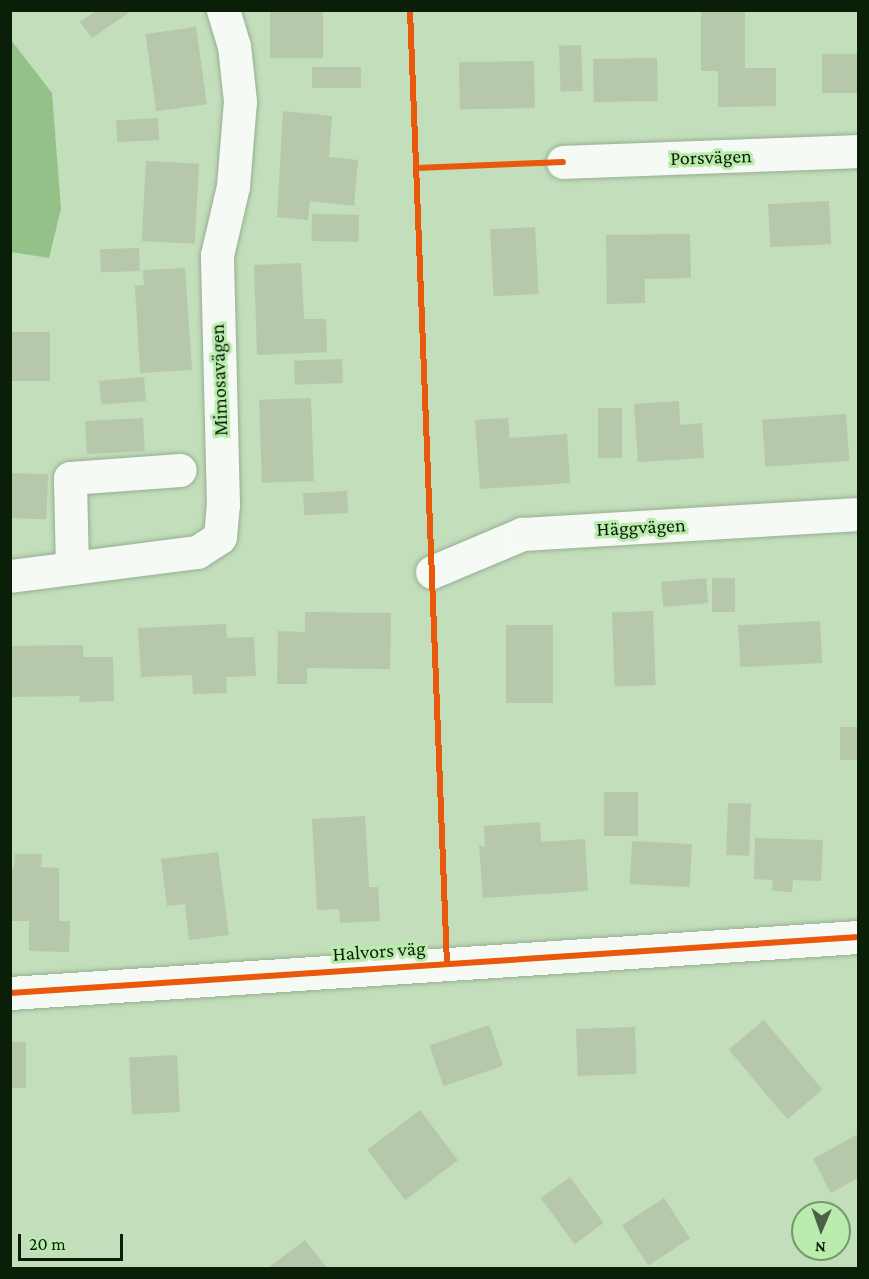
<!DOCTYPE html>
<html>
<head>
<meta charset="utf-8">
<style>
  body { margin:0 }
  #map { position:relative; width:869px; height:1279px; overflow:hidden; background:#c2debb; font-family:"Crimson Pro",serif }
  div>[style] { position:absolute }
  .forest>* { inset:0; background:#94c188 }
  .building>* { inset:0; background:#b7c7a9; transform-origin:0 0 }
  .roads { filter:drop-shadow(0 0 2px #98ae93) drop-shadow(0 0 2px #98ae93) }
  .minor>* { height:33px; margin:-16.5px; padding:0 16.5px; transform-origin:16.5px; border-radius:16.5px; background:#f6faf5 }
  .cycleway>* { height:6px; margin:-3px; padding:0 3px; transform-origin:3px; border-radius:3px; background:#e8590c }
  span { translate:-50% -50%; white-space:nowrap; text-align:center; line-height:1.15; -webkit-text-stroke:6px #b9ecad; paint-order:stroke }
  .street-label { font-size:20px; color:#0b1e07 }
  .frame { position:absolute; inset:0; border:12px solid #0b1e07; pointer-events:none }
  .north { position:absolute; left:791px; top:1201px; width:60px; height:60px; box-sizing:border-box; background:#b9ecad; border:2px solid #739a6b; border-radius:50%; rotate:182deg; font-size:16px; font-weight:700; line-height:24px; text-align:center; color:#0b1e07 }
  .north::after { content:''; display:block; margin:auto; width:21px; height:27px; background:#4b6146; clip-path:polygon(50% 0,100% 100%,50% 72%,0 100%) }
  .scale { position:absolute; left:18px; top:1234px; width:105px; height:27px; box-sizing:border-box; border:3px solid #0b1e07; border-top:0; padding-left:8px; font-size:18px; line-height:21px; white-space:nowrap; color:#0b1e07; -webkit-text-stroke:4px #b9ecad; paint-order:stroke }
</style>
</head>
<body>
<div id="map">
  <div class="forest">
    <div style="clip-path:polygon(11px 40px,52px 93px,61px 209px,49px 258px,11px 252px)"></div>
  </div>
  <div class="building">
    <div style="clip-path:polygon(97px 10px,129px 10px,130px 12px,92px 38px,80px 22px)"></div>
    <div style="left:270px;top:10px;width:53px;height:48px"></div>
    <div style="clip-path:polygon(701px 10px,745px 10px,745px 68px,776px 68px,776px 106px,718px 107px,718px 71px,701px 71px)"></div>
    <div style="left:196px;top:27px;width:78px;height:51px;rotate:82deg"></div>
    <div style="left:581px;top:45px;width:46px;height:22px;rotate:88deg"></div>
    <div style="left:822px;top:54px;width:36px;height:39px"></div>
    <div style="left:657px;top:58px;width:43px;height:64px;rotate:89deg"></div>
    <div style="left:534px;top:61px;width:47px;height:75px;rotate:89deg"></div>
    <div style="left:361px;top:67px;width:21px;height:49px;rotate:90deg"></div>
    <div style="clip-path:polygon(283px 111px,332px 116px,329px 157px,358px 160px,354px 206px,310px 201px,308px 220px,277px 217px)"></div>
    <div style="left:158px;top:118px;width:22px;height:42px;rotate:87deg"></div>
    <div style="left:146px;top:161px;width:53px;height:80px;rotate:3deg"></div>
    <div style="left:829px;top:201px;width:43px;height:61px;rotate:87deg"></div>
    <div style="left:312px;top:214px;width:47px;height:27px;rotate:1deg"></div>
    <div style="left:535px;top:227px;width:67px;height:45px;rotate:87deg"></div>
    <div style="clip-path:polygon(690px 234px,691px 278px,645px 279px,645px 303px,607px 304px,606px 235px)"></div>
    <div style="left:139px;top:248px;width:23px;height:39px;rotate:88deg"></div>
    <div style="clip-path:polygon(301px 263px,304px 319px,326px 319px,327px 352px,257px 355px,254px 265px)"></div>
    <div style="clip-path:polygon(185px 268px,192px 370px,140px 373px,135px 286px,144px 285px,143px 270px)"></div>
    <div style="left:10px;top:332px;width:40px;height:49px"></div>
    <div style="left:342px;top:359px;width:24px;height:48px;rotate:88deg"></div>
    <div style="left:144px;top:377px;width:24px;height:45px;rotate:85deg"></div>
    <div style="left:311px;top:398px;width:83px;height:52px;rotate:88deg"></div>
    <div style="clip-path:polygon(679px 401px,680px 425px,702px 423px,704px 458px,638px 462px,634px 404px)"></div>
    <div style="left:598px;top:408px;width:24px;height:50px"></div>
    <div style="left:846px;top:414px;width:47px;height:84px;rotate:86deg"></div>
    <div style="left:143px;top:418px;width:33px;height:58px;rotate:87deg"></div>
    <div style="clip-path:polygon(508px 418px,510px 438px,567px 434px,570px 483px,480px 489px,475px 420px)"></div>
    <div style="left:10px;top:473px;width:38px;height:45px;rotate:2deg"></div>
    <div style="left:347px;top:491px;width:22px;height:44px;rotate:87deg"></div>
    <div style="left:706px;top:578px;width:25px;height:45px;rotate:85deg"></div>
    <div style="left:712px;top:578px;width:23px;height:34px"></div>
    <div style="left:653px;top:611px;width:74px;height:41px;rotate:88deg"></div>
    <div style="clip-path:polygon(305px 612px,391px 613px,390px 669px,307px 668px,307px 684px,277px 684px,278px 631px,305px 632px)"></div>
    <div style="left:820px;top:621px;width:42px;height:82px;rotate:87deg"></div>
    <div style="clip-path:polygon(226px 624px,227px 638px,254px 637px,256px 676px,226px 677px,227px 693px,193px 694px,192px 675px,141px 677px,138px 628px)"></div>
    <div style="left:553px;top:625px;width:78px;height:47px;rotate:90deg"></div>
    <div style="clip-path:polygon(83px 645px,83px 657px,113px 657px,114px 701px,79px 702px,80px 696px,10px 697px,10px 646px)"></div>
    <div style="left:840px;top:727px;width:18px;height:33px"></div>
    <div style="left:638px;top:792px;width:44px;height:34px;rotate:90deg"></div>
    <div style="left:728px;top:803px;width:23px;height:52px;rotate:2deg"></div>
    <div style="clip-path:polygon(365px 816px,369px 887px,378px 887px,380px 921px,340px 923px,339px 909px,317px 910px,312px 819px)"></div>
    <div style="clip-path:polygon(540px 822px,541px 842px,585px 839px,588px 891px,483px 898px,479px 846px,485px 846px,484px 826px)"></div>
    <div style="clip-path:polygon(755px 838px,823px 840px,821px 881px,793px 880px,792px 892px,772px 891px,773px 880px,754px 879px)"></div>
    <div style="left:632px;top:841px;width:60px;height:43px;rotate:3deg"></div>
    <div style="clip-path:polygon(218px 852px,229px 935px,189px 940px,185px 904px,167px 906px,161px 859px)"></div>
    <div style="clip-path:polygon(15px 854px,42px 854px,41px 867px,59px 868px,59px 921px,70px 921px,69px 952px,29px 951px,29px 921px,10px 921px,10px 869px,14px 869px)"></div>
    <div style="left:764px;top:1020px;width:91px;height:46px;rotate:50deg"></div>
    <div style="left:489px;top:1025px;width:43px;height:63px;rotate:71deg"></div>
    <div style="left:635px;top:1027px;width:47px;height:59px;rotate:88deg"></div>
    <div style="left:10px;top:1042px;width:16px;height:46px"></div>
    <div style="left:177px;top:1055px;width:57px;height:48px;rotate:87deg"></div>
    <div style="left:420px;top:1110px;width:63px;height:66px;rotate:53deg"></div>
    <div style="clip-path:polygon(858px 1134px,858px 1178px,831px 1193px,813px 1159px)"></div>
    <div style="left:570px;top:1177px;width:57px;height:36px;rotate:54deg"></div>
    <div style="left:664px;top:1198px;width:48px;height:50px;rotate:57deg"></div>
    <div style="clip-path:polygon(305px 1240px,327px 1268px,268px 1268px)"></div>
  </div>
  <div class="roads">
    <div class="minor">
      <div style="left:563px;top:162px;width:295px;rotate:-2.1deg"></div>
      <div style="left:72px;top:568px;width:90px;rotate:-91.3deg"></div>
      <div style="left:70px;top:478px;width:110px;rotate:-4.2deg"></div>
      <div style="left:432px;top:572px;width:98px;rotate:-22.9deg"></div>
      <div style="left:522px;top:534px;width:337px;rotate:-3.4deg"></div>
      <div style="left:10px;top:576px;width:189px;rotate:-7.3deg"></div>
      <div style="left:197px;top:552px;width:27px;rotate:-33deg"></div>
      <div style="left:220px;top:537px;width:32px;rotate:-85deg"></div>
      <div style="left:223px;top:505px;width:250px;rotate:-91.4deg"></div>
      <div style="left:217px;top:255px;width:71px;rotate:-76.9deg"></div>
      <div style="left:233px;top:186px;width:85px;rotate:-85.3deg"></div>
      <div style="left:240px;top:101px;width:55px;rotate:-96.2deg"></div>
      <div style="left:234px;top:46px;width:38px;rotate:-107deg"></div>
      <div style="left:10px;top:993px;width:850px;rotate:-3.78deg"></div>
    </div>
  </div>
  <div class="cycleway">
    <div style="left:410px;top:10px;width:954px;rotate:87.78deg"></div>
    <div style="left:416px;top:168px;width:147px;rotate:-2.3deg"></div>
    <div style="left:10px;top:993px;width:850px;rotate:-3.78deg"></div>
  </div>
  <div class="street-label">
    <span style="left:711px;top:157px;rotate:-2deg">Porsvägen</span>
    <span style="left:219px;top:380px;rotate:-92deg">Mimosavägen</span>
    <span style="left:641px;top:527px;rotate:-3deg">Häggvägen</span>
    <span style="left:379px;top:951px;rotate:-4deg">Halvors väg</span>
  </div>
  <div class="frame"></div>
  <div class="north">N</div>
  <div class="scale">20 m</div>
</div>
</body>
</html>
